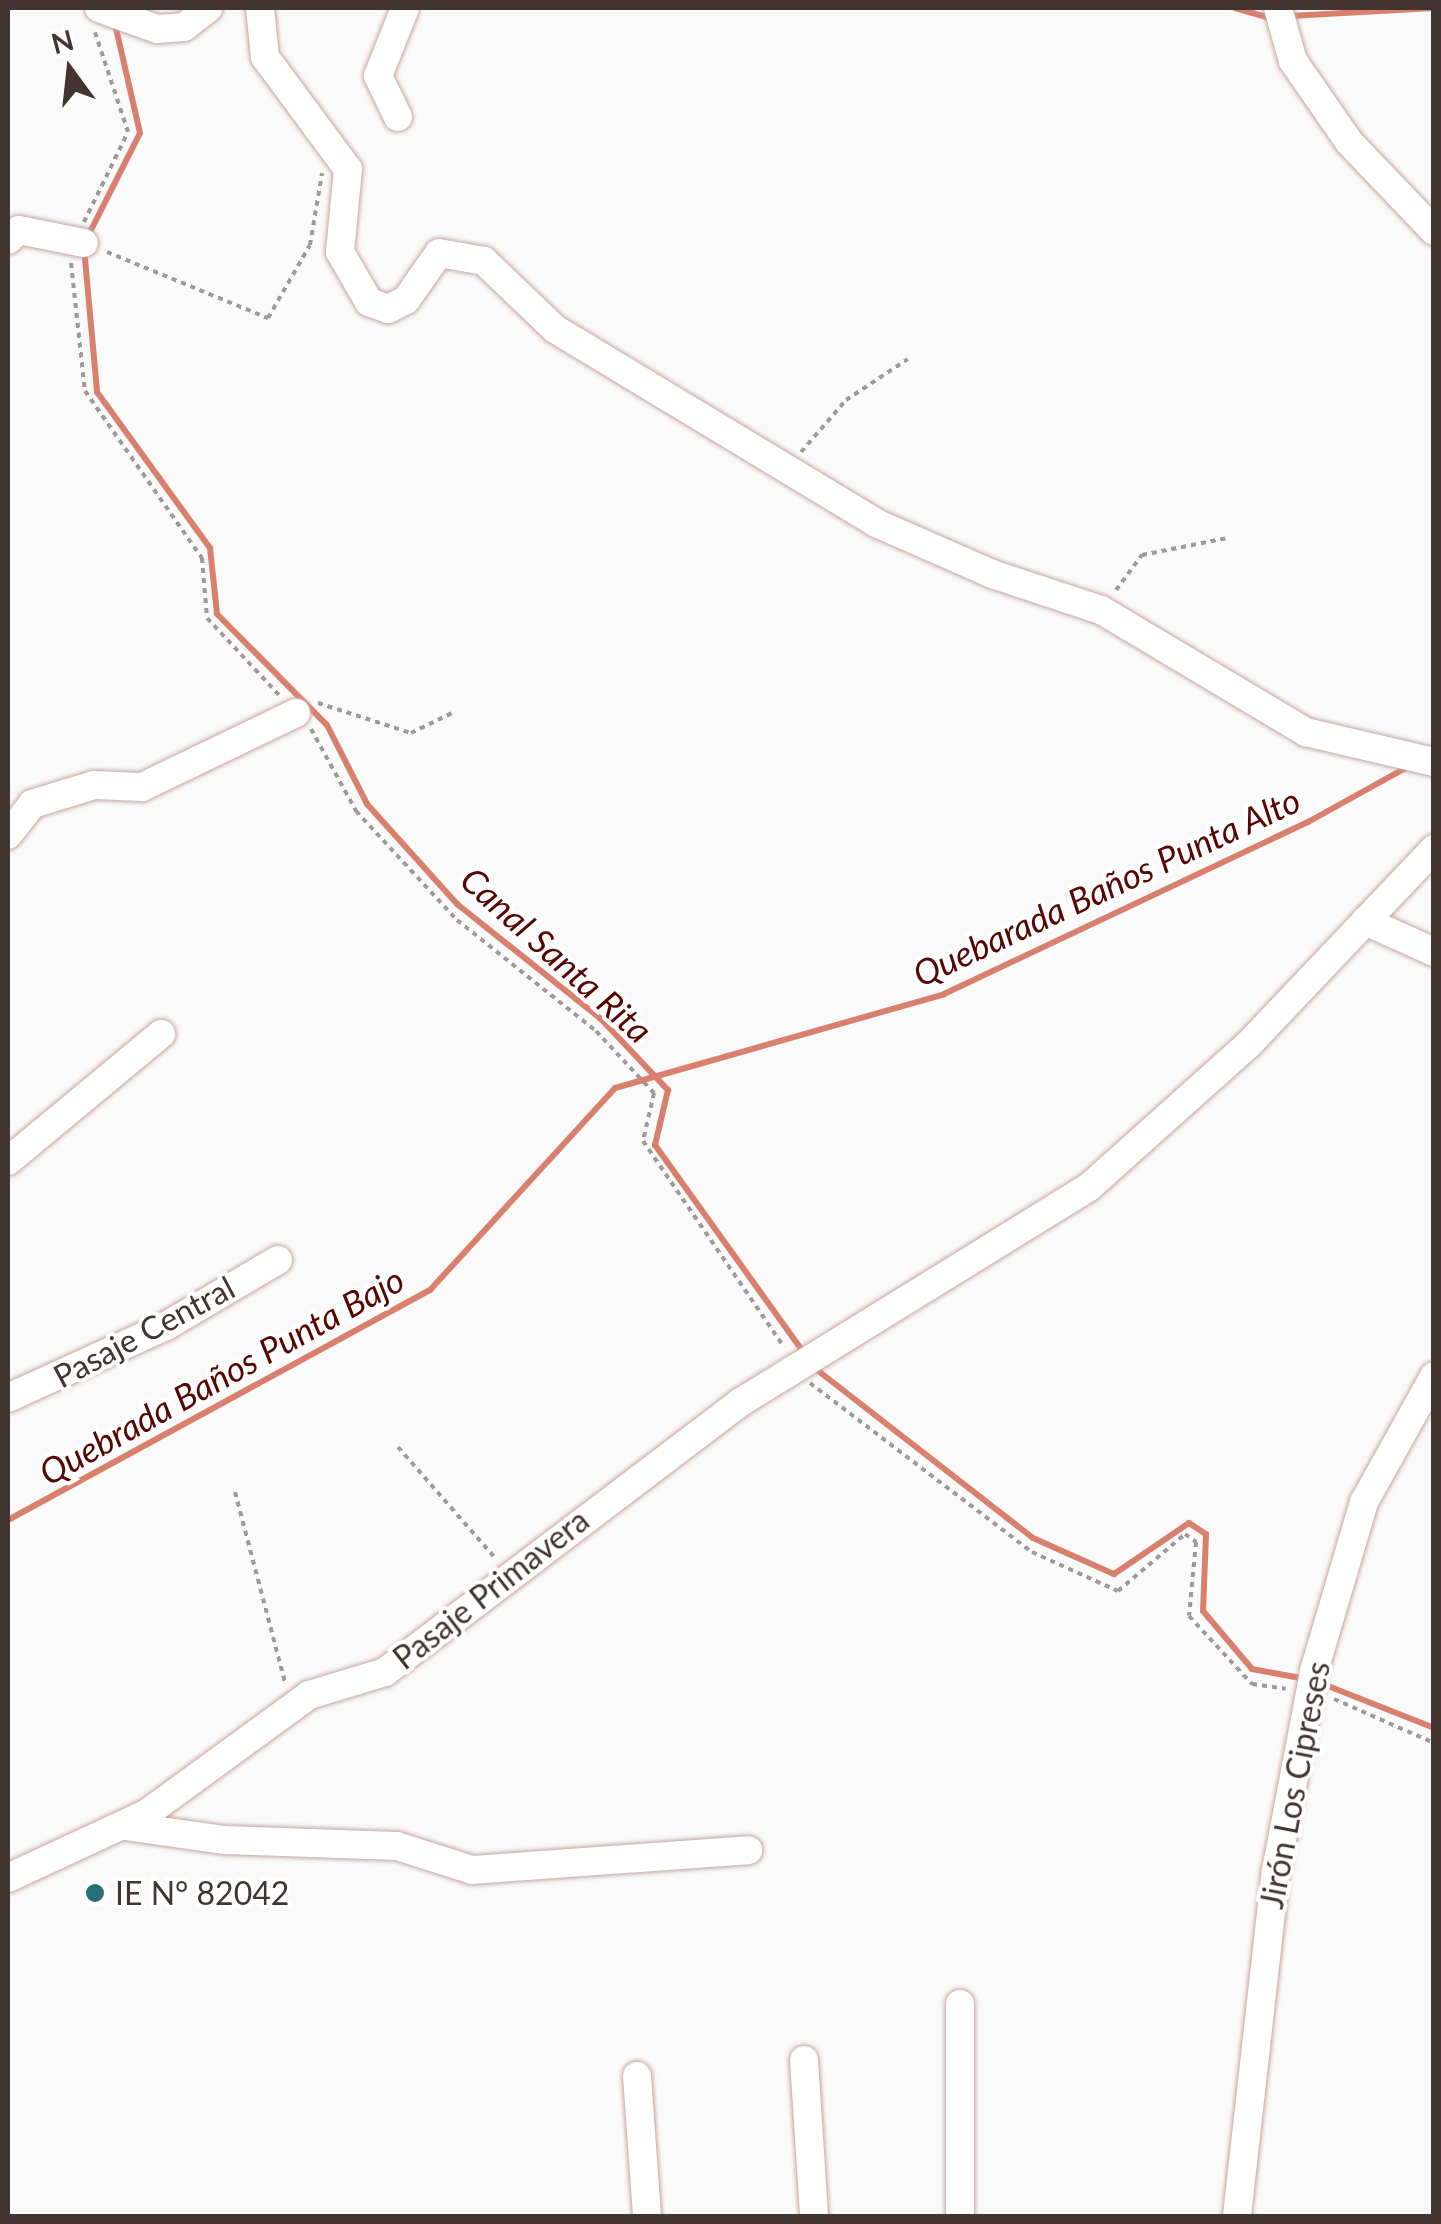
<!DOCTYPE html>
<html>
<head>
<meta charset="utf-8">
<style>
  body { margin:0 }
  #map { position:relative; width:1441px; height:2224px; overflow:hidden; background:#fafafa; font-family:Lato,sans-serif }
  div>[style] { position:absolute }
  .stream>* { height:6px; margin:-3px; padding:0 3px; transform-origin:3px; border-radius:3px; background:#d8806d }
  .path>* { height:4px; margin-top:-2px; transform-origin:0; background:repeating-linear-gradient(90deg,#9f9997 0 5px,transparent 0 10px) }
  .roads { filter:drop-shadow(0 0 2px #c5a59e) drop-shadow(0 0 2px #c5a59e) }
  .minor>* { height:28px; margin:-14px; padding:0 14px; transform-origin:14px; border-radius:14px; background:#fff }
  .dots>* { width:28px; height:28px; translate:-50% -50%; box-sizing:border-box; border:5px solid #fff; border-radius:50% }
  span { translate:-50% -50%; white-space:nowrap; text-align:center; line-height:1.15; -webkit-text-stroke:8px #fff; paint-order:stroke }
  .street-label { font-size:32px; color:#413431 }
  .poi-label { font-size:32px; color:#413431 }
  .left { translate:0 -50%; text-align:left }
  .water-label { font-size:35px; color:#570500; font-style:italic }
  .frame { position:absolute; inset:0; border:10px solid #413431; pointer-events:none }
  .north { position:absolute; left:20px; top:20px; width:100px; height:100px; -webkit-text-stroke:8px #fff; paint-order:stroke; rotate:345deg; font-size:28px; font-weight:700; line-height:40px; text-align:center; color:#413431 }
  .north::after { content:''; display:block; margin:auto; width:35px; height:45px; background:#413431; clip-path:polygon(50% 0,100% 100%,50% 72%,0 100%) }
</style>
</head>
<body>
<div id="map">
  <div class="stream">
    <div style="left:1235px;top:8px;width:40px;rotate:16deg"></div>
    <div style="left:1290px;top:16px;width:144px;rotate:-3.2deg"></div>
    <div style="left:88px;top:236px;width:115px;rotate:-63.2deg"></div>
    <div style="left:140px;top:133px;width:112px;rotate:-102.9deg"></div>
    <div style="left:84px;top:248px;width:145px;rotate:84.8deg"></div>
    <div style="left:97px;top:392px;width:193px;rotate:54.1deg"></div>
    <div style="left:210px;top:548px;width:66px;rotate:83.9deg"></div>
    <div style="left:217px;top:614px;width:156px;rotate:45.3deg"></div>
    <div style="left:327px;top:725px;width:89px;rotate:63.1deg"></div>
    <div style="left:367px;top:804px;width:135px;rotate:48deg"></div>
    <div style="left:457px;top:904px;width:184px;rotate:38.6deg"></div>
    <div style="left:601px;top:1019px;width:98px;rotate:46.7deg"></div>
    <div style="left:668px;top:1090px;width:57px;rotate:103.3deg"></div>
    <div style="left:655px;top:1145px;width:254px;rotate:54.4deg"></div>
    <div style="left:812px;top:1366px;width:280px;rotate:37.9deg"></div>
    <div style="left:1033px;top:1538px;width:89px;rotate:24deg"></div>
    <div style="left:1114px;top:1574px;width:91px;rotate:-34.2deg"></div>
    <div style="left:1189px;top:1523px;width:20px;rotate:33deg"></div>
    <div style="left:1206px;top:1534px;width:77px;rotate:92.2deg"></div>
    <div style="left:1203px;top:1611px;width:76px;rotate:49.8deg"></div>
    <div style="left:1252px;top:1669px;width:55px;rotate:10.5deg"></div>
    <div style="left:8px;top:1520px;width:481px;rotate:-28.6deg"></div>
    <div style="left:430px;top:1290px;width:274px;rotate:-47.5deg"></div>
    <div style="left:615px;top:1088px;width:342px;rotate:-15.9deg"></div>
    <div style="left:944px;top:994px;width:403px;rotate:-25.3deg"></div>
    <div style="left:1308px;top:822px;width:118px;rotate:-29deg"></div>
    <div style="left:1318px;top:1682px;width:125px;rotate:21.6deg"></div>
  </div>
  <div class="path">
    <div style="left:84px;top:222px;width:100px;rotate:-63.9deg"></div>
    <div style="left:128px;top:132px;width:105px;rotate:-108.3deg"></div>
    <div style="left:107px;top:252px;width:174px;rotate:22.3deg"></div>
    <div style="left:268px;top:318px;width:84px;rotate:-60.1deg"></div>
    <div style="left:310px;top:245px;width:73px;rotate:-80.5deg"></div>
    <div style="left:71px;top:263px;width:129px;rotate:83.8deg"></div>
    <div style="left:85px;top:391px;width:204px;rotate:55deg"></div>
    <div style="left:202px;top:558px;width:60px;rotate:85.2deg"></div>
    <div style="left:207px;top:618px;width:108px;rotate:46.9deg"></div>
    <div style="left:801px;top:452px;width:69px;rotate:-49.1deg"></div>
    <div style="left:846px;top:400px;width:74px;rotate:-33.5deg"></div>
    <div style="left:1116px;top:590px;width:44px;rotate:-53.4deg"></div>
    <div style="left:1142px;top:555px;width:87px;rotate:-11.3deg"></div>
    <div style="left:318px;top:703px;width:98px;rotate:17.9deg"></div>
    <div style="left:411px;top:733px;width:46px;rotate:-26deg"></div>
    <div style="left:311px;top:729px;width:94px;rotate:61.2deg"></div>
    <div style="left:356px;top:811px;width:149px;rotate:47.2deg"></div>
    <div style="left:457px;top:920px;width:178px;rotate:38.6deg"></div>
    <div style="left:596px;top:1031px;width:85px;rotate:46.9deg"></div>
    <div style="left:654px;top:1093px;width:49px;rotate:102.9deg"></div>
    <div style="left:643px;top:1141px;width:250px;rotate:55.6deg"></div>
    <div style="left:810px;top:1383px;width:279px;rotate:37.3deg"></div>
    <div style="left:1032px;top:1552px;width:94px;rotate:24.4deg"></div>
    <div style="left:1118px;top:1591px;width:88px;rotate:-40.4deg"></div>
    <div style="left:1185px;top:1534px;width:14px;rotate:36deg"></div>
    <div style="left:1196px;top:1542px;width:74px;rotate:95.4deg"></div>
    <div style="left:1189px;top:1616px;width:93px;rotate:47.2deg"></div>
    <div style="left:1252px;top:1684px;width:34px;rotate:8deg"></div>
    <div style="left:398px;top:1447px;width:149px;rotate:48.8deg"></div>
    <div style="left:235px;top:1492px;width:197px;rotate:75.3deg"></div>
    <div style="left:1334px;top:1699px;width:109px;rotate:23.7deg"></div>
  </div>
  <div class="roads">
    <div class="minor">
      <div style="left:99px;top:8px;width:62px;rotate:19.9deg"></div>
      <div style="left:157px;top:29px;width:27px;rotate:-4deg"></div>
      <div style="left:184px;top:27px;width:31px;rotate:-38deg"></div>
      <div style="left:260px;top:8px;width:49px;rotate:84.2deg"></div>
      <div style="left:265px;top:57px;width:139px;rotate:53.5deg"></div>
      <div style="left:348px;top:169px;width:83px;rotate:95.5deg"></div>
      <div style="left:340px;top:252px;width:58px;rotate:59.9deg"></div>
      <div style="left:369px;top:302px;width:20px;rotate:20deg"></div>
      <div style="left:388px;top:309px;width:20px;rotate:-27deg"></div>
      <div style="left:406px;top:300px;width:57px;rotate:-54.9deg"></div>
      <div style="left:439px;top:253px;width:46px;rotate:10.1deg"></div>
      <div style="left:484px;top:261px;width:98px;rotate:43.8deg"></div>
      <div style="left:555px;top:329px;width:375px;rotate:31.1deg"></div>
      <div style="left:876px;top:523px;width:127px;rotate:23.7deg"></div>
      <div style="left:992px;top:574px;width:115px;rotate:18.3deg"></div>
      <div style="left:1101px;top:610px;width:239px;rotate:30.8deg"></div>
      <div style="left:1306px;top:732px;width:131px;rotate:13.2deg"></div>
      <div style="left:1278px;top:8px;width:55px;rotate:74.2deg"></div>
      <div style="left:1293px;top:61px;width:98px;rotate:55.3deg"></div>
      <div style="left:1349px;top:142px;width:123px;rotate:46.3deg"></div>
      <div style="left:398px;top:117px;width:46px;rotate:-116deg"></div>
      <div style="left:378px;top:76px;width:73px;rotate:-68.3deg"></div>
      <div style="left:8px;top:240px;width:15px;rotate:-42deg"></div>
      <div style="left:19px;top:230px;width:66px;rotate:11.3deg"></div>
      <div style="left:8px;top:835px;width:39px;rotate:-52deg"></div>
      <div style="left:32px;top:804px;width:65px;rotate:-17deg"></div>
      <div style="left:94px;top:785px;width:48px;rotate:2.4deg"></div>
      <div style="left:142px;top:787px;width:171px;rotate:-25.7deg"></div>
      <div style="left:1365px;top:921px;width:76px;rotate:24.2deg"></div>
      <div style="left:8px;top:1161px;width:199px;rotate:-39.7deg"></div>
      <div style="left:8px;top:1398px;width:174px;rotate:-24.5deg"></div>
      <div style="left:166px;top:1326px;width:130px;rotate:-30.5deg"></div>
      <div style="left:125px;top:1826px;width:101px;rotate:8deg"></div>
      <div style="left:225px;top:1840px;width:172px;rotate:2deg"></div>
      <div style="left:397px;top:1846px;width:79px;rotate:17.7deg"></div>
      <div style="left:472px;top:1870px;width:277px;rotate:-4.1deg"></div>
      <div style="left:8px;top:1878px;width:152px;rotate:-24.9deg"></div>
      <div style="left:146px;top:1814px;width:202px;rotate:-36.1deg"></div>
      <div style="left:309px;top:1695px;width:79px;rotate:-16.8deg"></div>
      <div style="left:385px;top:1672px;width:447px;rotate:-37.2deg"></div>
      <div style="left:741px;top:1402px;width:409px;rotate:-31.7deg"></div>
      <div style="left:1089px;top:1187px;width:215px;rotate:-41.8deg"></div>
      <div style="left:1249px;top:1044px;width:269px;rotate:-46.5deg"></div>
      <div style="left:960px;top:2004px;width:212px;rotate:90deg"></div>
      <div style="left:804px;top:2060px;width:156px;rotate:86.3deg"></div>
      <div style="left:637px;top:2076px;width:140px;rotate:85.9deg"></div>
      <div style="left:1237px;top:2216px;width:347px;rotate:-83.6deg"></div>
      <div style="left:1276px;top:1871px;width:204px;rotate:-79.2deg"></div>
      <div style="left:1314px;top:1671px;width:176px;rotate:-73.5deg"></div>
      <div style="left:1364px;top:1502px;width:144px;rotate:-60.9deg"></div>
    </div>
  </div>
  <div class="dots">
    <div style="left:95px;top:1893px;background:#266f78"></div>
  </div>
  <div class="street-label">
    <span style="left:144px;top:1332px;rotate:-28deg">Pasaje Central</span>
    <span style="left:491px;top:1589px;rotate:-38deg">Pasaje Primavera</span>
    <span style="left:1295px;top:1785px;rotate:-79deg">Jirón Los Cipreses</span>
  </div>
  <div class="poi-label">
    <span class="left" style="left:115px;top:1893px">IE N° 82042</span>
  </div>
  <div class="water-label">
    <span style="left:1106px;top:886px;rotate:-25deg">Quebarada Baños Punta Alto</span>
    <span style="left:557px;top:954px;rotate:42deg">Canal Santa Rita</span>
    <span style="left:221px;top:1375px;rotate:-29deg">Quebrada Baños Punta Bajo</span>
  </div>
  <div class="frame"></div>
  <div class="north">N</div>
</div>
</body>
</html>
